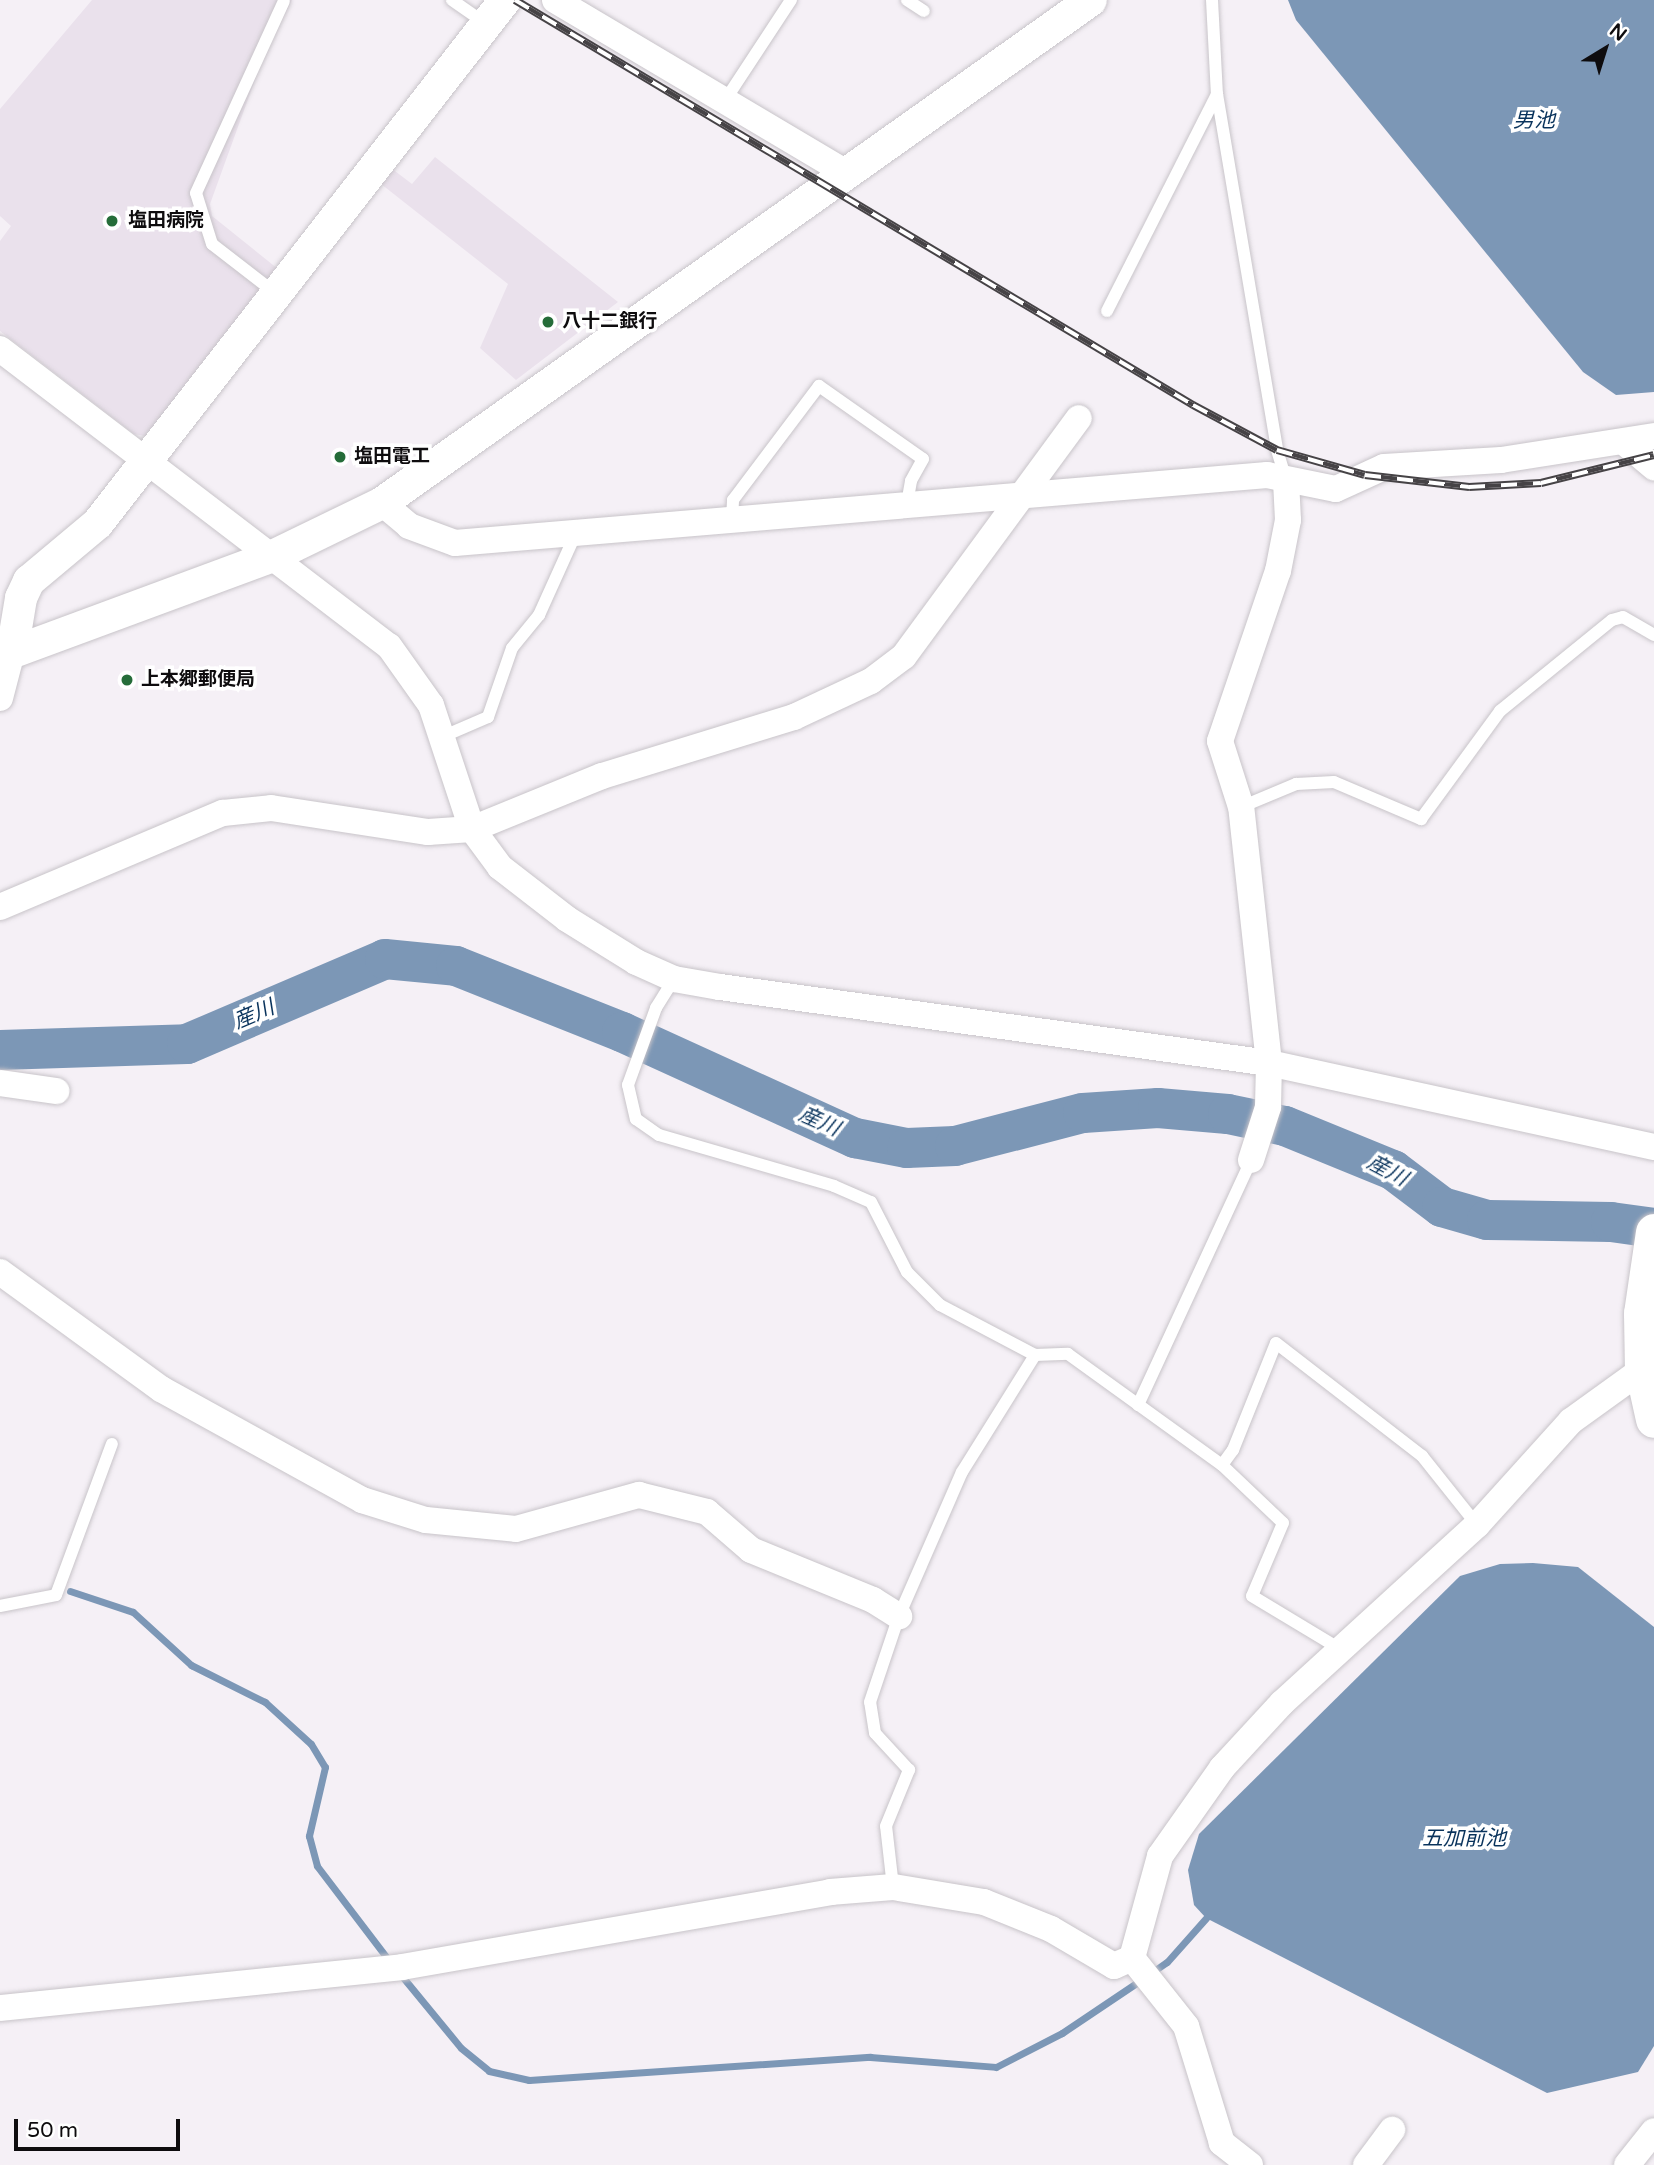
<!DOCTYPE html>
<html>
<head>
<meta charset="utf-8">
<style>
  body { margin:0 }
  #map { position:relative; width:1654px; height:2165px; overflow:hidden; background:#f5f0f6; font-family:"Varela Round","Noto Sans JP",sans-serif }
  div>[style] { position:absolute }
  .built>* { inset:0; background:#eae1ec }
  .water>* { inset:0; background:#7c97b6 }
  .stream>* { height:7px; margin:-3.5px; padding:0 3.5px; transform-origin:3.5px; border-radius:3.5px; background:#7c97b6 }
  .river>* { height:40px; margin:-20px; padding:0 20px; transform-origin:20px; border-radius:20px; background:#7c97b6 }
  .roads { filter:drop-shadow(0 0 2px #c8c4c9) drop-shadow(0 0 2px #c8c4c9) }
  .service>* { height:12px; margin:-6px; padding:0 6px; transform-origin:6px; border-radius:6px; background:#fff }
  .minor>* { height:26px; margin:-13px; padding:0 13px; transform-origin:13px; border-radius:13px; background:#fff }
  .tertiary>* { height:32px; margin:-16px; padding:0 16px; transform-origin:16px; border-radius:16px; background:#fff }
  .secondary>* { height:37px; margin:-18.5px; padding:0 18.5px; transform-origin:18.5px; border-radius:18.5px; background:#fff }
  .rail>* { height:8px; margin-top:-4px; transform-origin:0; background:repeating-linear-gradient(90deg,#fff 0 16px,#464346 0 32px); box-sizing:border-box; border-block:2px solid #464346 }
  .dots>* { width:19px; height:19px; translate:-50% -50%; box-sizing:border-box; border:4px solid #fff; border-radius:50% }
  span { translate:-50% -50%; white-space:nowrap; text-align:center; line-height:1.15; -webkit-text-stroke:7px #fff; paint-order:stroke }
  .poi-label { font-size:19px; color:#0e0c0e; font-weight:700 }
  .left { translate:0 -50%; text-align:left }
  .water-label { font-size:21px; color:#09335c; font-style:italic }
  .north { position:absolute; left:1570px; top:14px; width:70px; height:70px; -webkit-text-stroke:5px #fff; paint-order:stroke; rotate:38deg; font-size:19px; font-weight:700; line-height:28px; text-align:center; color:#0e0c0e }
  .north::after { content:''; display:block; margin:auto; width:24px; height:32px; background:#0e0c0e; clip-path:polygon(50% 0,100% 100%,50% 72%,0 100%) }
  .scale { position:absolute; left:14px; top:2119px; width:166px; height:32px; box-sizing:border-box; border:4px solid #0e0c0e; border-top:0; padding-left:9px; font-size:21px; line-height:24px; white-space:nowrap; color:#0e0c0e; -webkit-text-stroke:5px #fff; paint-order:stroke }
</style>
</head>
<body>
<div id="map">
  <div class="built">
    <div style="clip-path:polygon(92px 0,292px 0,263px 58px,210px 204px,212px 216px,278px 269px,150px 437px,134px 434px,0 331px,0 241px,11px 226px,0 216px,0 109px)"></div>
    <div style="clip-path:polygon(435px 157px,618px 302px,516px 380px,480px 348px,508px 284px,376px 180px,387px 165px,412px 184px)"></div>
  </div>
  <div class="water">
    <div style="clip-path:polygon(1288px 0,1654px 0,1654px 392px,1616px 395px,1583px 372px,1296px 20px)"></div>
    <div style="clip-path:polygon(1533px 1563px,1578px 1567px,1654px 1627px,1654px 2046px,1638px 2072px,1547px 2093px,1206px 1918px,1194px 1905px,1188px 1870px,1199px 1834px,1460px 1576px,1500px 1564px)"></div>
  </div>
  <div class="stream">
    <div style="left:70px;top:1591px;width:66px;rotate:18.4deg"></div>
    <div style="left:133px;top:1612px;width:79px;rotate:42.4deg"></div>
    <div style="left:191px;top:1665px;width:83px;rotate:26.6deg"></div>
    <div style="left:265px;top:1702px;width:62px;rotate:42.4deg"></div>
    <div style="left:311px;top:1744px;width:27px;rotate:59deg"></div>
    <div style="left:325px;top:1767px;width:71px;rotate:103.1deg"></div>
    <div style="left:309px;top:1836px;width:31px;rotate:75deg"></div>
    <div style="left:317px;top:1866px;width:122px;rotate:52.7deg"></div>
    <div style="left:1151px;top:1973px;width:19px;rotate:-35deg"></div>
    <div style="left:1167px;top:1962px;width:59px;rotate:-48.4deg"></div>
    <div style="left:401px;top:1975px;width:94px;rotate:50.6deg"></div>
    <div style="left:461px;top:2048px;width:36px;rotate:39deg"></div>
    <div style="left:489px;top:2071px;width:41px;rotate:12.7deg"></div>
    <div style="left:529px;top:2080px;width:342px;rotate:-3.9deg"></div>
    <div style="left:870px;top:2057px;width:126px;rotate:4.5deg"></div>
    <div style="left:996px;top:2067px;width:74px;rotate:-27.3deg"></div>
    <div style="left:1062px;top:2033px;width:95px;rotate:-33.9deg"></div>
  </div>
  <div class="river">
    <div style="left:0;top:1050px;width:187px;rotate:-1.8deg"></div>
    <div style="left:187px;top:1044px;width:215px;rotate:-23.2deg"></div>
    <div style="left:385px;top:959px;width:71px;rotate:5.6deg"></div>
    <div style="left:456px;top:966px;width:179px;rotate:21.7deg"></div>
    <div style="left:622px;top:1032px;width:256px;rotate:24.5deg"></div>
    <div style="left:855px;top:1138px;width:53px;rotate:10.9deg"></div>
    <div style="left:907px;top:1148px;width:48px;rotate:-2.4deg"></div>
    <div style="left:955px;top:1146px;width:132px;rotate:-14.5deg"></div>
    <div style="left:1083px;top:1113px;width:75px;rotate:-3.8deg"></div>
    <div style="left:1158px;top:1108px;width:70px;rotate:4.9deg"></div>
    <div style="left:1228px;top:1114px;width:58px;rotate:11.9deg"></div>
    <div style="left:1285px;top:1126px;width:117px;rotate:22.2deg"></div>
    <div style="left:1393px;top:1170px;width:61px;rotate:37.1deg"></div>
    <div style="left:1442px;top:1207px;width:47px;rotate:16.1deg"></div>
    <div style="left:1487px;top:1220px;width:124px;rotate:0.9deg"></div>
    <div style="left:1611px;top:1222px;width:43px;rotate:7.9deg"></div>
  </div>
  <div class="roads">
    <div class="service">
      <div style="left:452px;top:0;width:40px;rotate:34.9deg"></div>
      <div style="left:907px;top:0;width:20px;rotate:33deg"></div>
      <div style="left:1212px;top:0;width:94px;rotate:87deg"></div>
      <div style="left:1217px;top:94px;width:361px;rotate:80.4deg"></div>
      <div style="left:1277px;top:450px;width:31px;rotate:73deg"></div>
      <div style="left:724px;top:102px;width:122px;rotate:-56.7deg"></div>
      <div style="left:274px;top:292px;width:78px;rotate:-142.3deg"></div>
      <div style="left:212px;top:244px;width:53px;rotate:-107.4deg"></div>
      <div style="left:196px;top:193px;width:211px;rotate:-65.4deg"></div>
      <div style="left:1107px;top:311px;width:243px;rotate:-63.1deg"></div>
      <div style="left:732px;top:520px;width:20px;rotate:-87deg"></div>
      <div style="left:733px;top:500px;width:143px;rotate:-53deg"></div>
      <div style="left:819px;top:386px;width:127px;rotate:35.1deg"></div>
      <div style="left:923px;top:459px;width:25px;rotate:119deg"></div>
      <div style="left:911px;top:481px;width:23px;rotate:100deg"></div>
      <div style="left:444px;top:736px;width:48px;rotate:-23.4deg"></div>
      <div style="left:488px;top:717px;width:73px;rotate:-70.8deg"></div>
      <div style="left:512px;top:648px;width:43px;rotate:-50.7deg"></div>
      <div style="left:539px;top:615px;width:90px;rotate:-65.7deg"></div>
      <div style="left:1241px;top:807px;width:60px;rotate:-22.7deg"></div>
      <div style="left:1296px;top:784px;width:38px;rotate:-3deg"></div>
      <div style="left:1334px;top:782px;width:95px;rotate:23deg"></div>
      <div style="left:1421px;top:819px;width:134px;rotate:-53.8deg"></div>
      <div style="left:1500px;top:711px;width:144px;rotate:-39.1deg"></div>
      <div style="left:1612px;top:620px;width:11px;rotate:-15deg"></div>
      <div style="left:1623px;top:617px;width:36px;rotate:30deg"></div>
      <div style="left:674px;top:979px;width:34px;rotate:122deg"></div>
      <div style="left:656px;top:1008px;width:82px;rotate:110deg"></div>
      <div style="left:628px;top:1085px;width:35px;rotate:77deg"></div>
      <div style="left:636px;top:1119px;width:28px;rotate:35deg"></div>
      <div style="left:659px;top:1135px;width:182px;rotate:16.2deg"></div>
      <div style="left:834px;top:1186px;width:40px;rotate:23.4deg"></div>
      <div style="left:871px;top:1202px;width:79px;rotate:62.8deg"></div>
      <div style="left:907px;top:1272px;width:47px;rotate:45deg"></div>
      <div style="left:940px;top:1305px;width:107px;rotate:27.8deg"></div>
      <div style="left:1035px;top:1355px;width:33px;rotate:-2deg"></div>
      <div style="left:1068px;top:1354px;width:190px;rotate:35.8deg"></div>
      <div style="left:1222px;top:1465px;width:84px;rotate:43.6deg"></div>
      <div style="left:1283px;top:1523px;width:79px;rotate:113deg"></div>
      <div style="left:1252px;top:1596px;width:103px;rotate:31.1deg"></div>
      <div style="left:1138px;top:1405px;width:270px;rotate:-65.2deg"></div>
      <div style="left:1222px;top:1465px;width:19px;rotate:-54deg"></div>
      <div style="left:1233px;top:1450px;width:115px;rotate:-68.1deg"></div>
      <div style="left:1276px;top:1343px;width:185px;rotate:37.7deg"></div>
      <div style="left:1422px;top:1456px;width:88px;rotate:51.4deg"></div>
      <div style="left:0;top:1606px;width:57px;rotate:-11.1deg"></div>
      <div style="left:56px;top:1595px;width:161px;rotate:-69.7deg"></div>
      <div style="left:893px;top:1887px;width:61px;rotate:-96.5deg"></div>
      <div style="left:886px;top:1826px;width:61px;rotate:-67.7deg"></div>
      <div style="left:909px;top:1770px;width:50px;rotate:-132.6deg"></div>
      <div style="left:875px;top:1733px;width:31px;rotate:-99deg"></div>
      <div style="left:870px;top:1702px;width:91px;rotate:-71.4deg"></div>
      <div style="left:899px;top:1616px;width:157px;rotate:-66.4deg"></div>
      <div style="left:962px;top:1472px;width:138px;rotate:-58deg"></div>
    </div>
    <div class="minor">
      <div style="left:555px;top:0;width:335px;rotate:30.7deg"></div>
      <div style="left:0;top:349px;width:489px;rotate:37.4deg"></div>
      <div style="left:389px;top:646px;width:72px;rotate:54.6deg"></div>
      <div style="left:431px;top:705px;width:131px;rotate:71.7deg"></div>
      <div style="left:472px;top:829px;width:47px;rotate:53.6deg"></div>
      <div style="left:500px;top:867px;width:85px;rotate:37.8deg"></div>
      <div style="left:567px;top:919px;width:81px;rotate:31.9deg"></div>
      <div style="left:636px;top:962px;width:42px;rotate:24.1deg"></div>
      <div style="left:674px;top:979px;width:47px;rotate:9.9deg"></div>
      <div style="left:720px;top:987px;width:554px;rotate:7.88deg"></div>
      <div style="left:1269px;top:1063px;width:394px;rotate:12.3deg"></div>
      <div style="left:1625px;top:443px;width:38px;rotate:40deg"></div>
      <div style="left:382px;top:503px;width:35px;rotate:40deg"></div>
      <div style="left:409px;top:526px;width:49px;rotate:20.3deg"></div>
      <div style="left:455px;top:543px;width:815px;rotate:-4.79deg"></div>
      <div style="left:1267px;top:475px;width:70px;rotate:11.5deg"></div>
      <div style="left:1336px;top:489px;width:53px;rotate:-24.6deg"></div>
      <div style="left:1384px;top:467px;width:117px;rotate:-3.4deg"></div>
      <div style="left:1501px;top:460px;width:155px;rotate:-8.9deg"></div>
      <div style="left:0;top:698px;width:48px;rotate:-75.4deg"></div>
      <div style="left:0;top:907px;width:242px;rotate:-22.9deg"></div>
      <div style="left:223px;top:813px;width:48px;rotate:-5.9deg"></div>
      <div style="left:271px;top:808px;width:159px;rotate:8.7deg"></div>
      <div style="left:428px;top:832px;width:44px;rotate:-3.9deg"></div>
      <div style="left:472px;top:829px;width:140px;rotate:-22.2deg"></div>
      <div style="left:602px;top:776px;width:201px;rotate:-17.1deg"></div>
      <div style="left:794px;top:717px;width:85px;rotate:-25.1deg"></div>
      <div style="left:871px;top:681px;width:41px;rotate:-37.1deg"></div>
      <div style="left:904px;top:656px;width:295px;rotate:-53.7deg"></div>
      <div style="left:0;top:1083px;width:57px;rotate:8.1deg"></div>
      <div style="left:1251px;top:1160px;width:56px;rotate:-72.2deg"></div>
      <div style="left:1268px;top:1107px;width:44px;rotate:-88.7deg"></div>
      <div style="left:1269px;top:1063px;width:258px;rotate:-96.2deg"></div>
      <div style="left:1241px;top:807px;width:69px;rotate:-107.7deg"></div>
      <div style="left:1220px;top:741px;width:180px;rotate:-71.2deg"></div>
      <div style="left:1278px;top:571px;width:52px;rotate:-78.9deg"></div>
      <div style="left:1288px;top:520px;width:40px;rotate:-92.9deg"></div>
      <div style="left:0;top:1272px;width:199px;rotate:36deg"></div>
      <div style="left:161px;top:1389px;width:230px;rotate:28.9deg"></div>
      <div style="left:362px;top:1500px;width:67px;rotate:17.4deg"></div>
      <div style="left:426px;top:1520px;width:90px;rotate:5.7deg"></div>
      <div style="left:516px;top:1529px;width:128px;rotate:-15.5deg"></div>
      <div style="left:639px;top:1495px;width:70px;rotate:14deg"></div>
      <div style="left:707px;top:1512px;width:58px;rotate:40.8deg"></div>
      <div style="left:751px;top:1550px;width:132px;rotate:22.3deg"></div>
      <div style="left:873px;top:1600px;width:31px;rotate:32deg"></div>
      <div style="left:0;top:2008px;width:404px;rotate:-5.8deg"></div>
      <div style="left:402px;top:1967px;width:435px;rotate:-9.9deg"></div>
      <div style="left:830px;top:1892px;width:63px;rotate:-4.5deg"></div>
      <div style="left:893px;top:1887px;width:92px;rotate:9.4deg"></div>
      <div style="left:984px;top:1902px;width:72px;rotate:21.9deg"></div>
      <div style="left:1051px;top:1929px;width:73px;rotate:30.4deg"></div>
      <div style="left:1114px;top:1966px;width:20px;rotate:-24deg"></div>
      <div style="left:1250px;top:2165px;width:36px;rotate:-142deg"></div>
      <div style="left:1222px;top:2143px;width:122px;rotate:-107.1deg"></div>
      <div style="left:1186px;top:2026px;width:87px;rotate:-128.5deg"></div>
      <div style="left:1132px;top:1958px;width:106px;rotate:-74.6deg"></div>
      <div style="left:1160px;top:1856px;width:108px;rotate:-54.8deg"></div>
      <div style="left:1222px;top:1768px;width:88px;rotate:-47.3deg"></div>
      <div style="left:1282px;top:1703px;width:264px;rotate:-42.4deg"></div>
      <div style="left:1477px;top:1525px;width:140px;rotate:-47.9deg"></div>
      <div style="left:1571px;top:1421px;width:89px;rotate:-35.8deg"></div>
      <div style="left:1366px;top:2165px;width:44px;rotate:-53.4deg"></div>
      <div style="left:1627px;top:2165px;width:43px;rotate:-51.5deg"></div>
    </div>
    <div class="tertiary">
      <div style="left:12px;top:652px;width:55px;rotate:-80.5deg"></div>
      <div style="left:21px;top:598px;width:19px;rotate:-65deg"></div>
      <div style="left:29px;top:581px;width:90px;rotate:-40deg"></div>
      <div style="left:98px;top:523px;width:663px;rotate:-52.11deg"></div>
      <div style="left:0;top:657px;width:291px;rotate:-20.3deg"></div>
      <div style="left:273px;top:556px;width:121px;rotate:-25.9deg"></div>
      <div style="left:382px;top:503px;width:869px;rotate:-35.35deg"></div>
    </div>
    <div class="secondary">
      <div style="left:1654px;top:1232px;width:82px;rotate:98.4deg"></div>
      <div style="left:1642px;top:1313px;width:56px;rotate:89deg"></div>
      <div style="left:1643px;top:1369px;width:51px;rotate:77.6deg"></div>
    </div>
  </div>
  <div class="rail">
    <div style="left:515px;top:0;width:790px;rotate:30.85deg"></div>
    <div style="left:1193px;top:405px;width:95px;rotate:28.2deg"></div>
    <div style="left:1277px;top:450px;width:91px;rotate:15.9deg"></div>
    <div style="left:1365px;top:475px;width:105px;rotate:6.6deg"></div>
    <div style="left:1469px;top:487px;width:72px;rotate:-3.2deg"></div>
    <div style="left:1541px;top:483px;width:116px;rotate:-13.9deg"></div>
  </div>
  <div class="dots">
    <div style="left:112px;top:221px;background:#256c39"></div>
    <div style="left:548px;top:322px;background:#256c39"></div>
    <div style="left:340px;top:457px;background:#256c39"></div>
    <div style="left:127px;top:680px;background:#256c39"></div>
  </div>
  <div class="poi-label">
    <span class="left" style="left:128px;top:221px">塩田病院</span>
    <span class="left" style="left:562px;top:322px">八十二銀行</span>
    <span class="left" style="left:354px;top:457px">塩田電工</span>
    <span class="left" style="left:141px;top:680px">上本郷郵便局</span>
  </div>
  <div class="water-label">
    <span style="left:1534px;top:121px">男池</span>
    <span style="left:254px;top:1015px;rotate:-23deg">産川</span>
    <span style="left:819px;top:1122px;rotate:24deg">産川</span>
    <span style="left:1387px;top:1171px;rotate:28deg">産川</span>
    <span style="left:1464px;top:1839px">五加前池</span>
  </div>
  <div class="north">N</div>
  <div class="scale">50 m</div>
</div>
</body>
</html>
